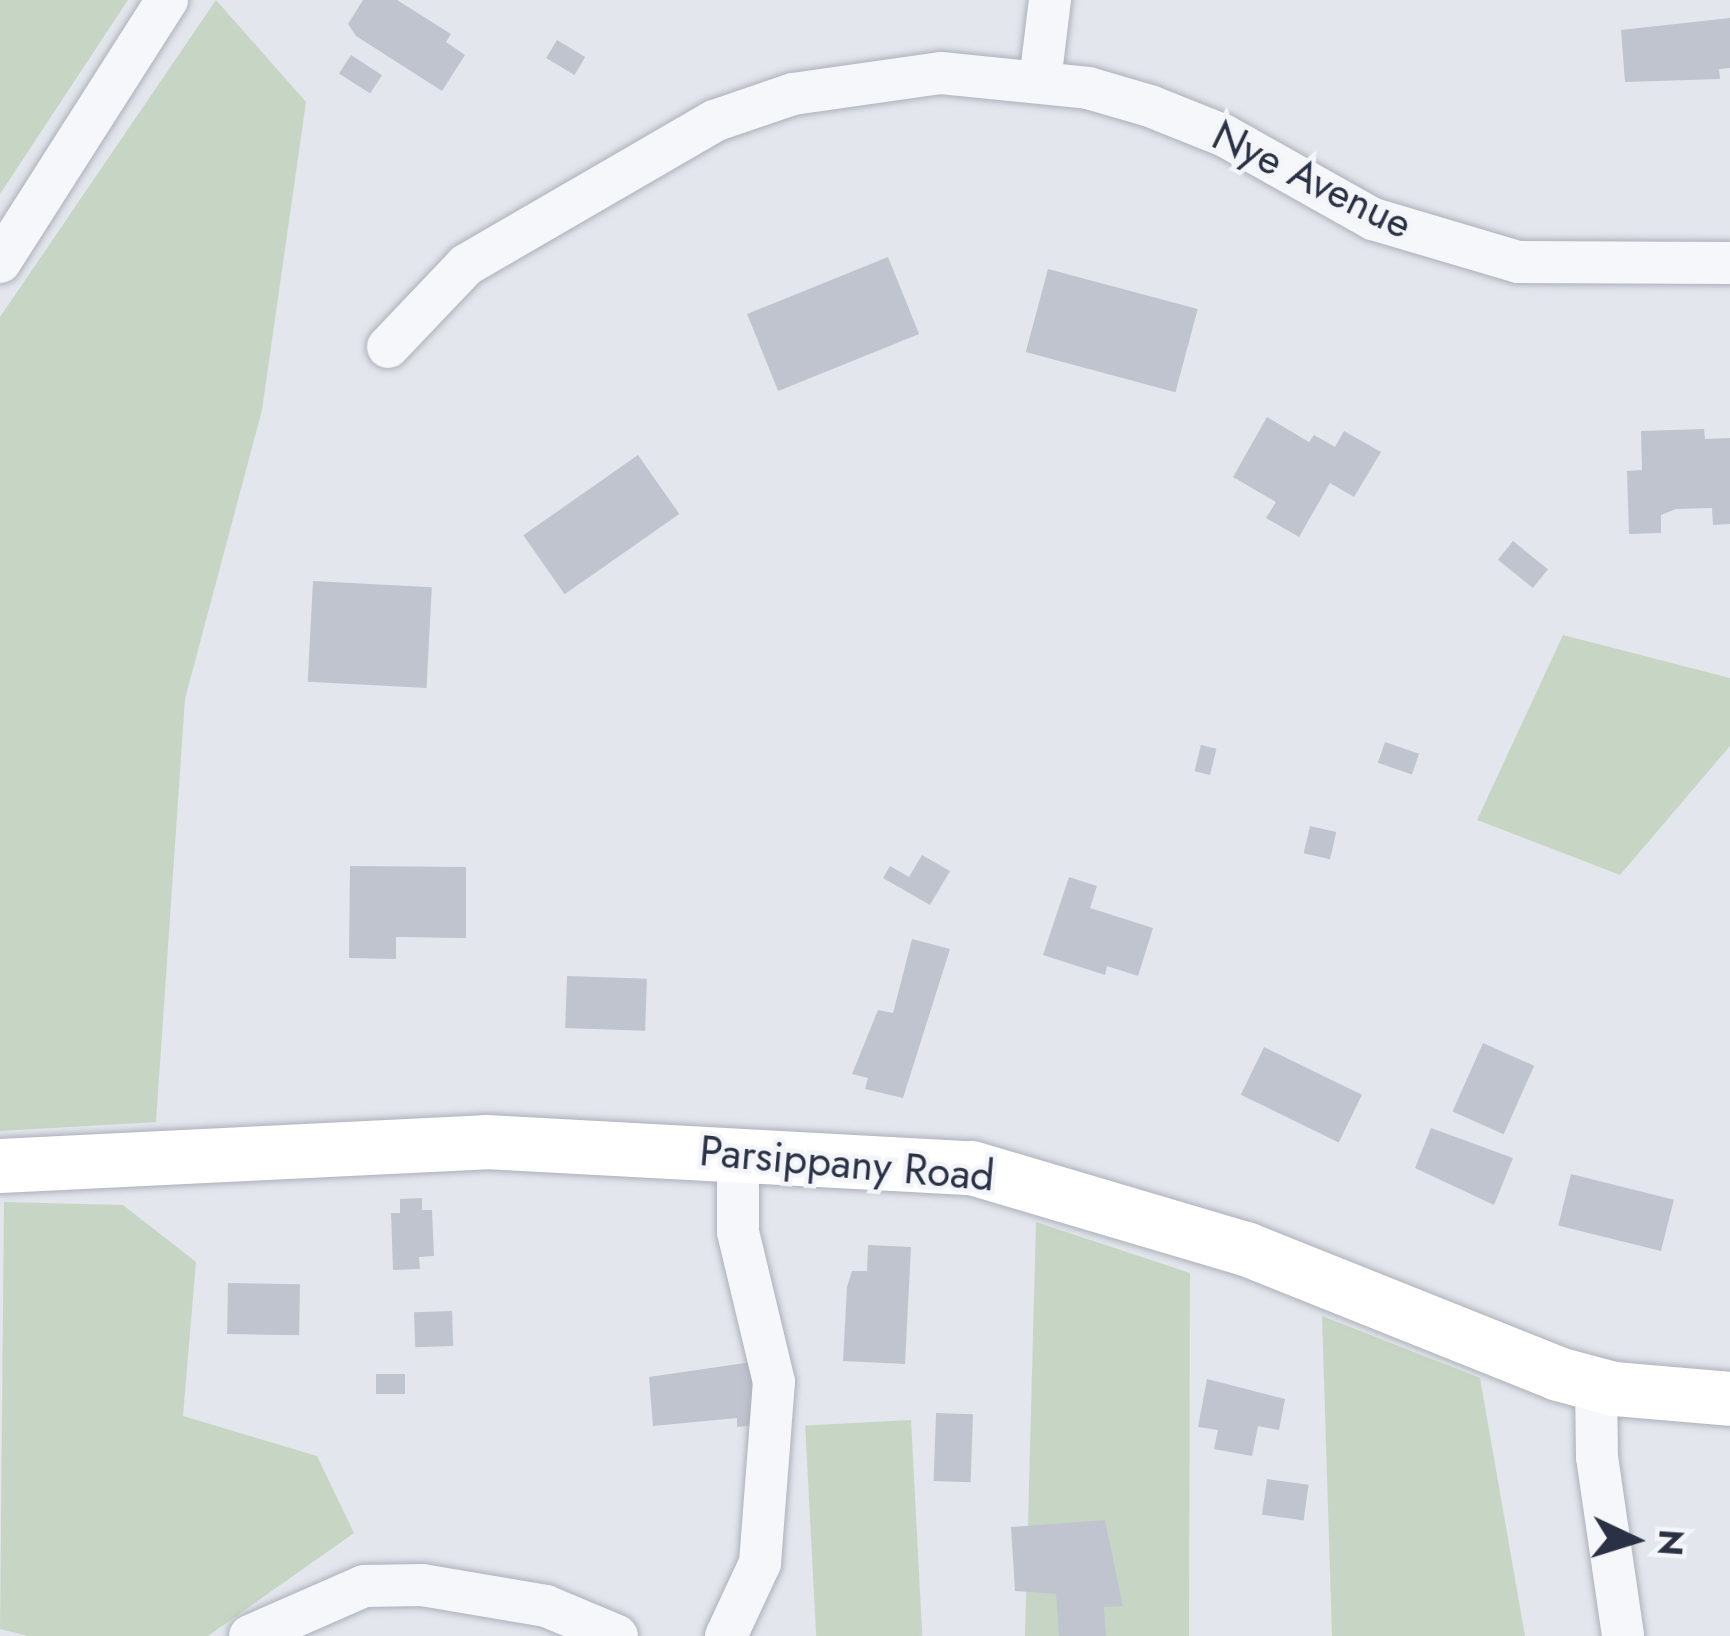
<!DOCTYPE html>
<html>
<head>
<meta charset="utf-8">
<style>
  body { margin:0 }
  #map { position:relative; width:1730px; height:1636px; overflow:hidden; background:#e3e6ec; font-family:Jost,sans-serif }
  div>[style] { position:absolute }
  .green>* { inset:0; background:#c7d6c4; transform-origin:0 0 }
  .building>* { inset:0; background:#c0c4cf; transform-origin:0 0 }
  .roads { filter:drop-shadow(0 0 3px #acb0ba) drop-shadow(0 0 3px #acb0ba) }
  .minor>* { height:42px; margin:-21px; padding:0 21px; transform-origin:21px; border-radius:21px; background:#f6f7fa }
  .major>* { height:54px; margin:-27px; padding:0 27px; transform-origin:27px; border-radius:27px; background:#fff }
  span { translate:-50% -50%; white-space:nowrap; text-align:center; line-height:1.15; -webkit-text-stroke:9px #f3f5f9; paint-order:stroke }
  .street-label { font-size:42px; color:#2a3145 }
  .north { position:absolute; left:1574px; top:1480px; width:120px; height:120px; -webkit-text-stroke:9px #f3f5f9; paint-order:stroke; rotate:94deg; font-size:33px; font-weight:700; line-height:48px; text-align:center; color:#2a3145 }
  .north::after { content:''; display:block; margin:auto; width:42px; height:54px; background:#2a3145; clip-path:polygon(50% 0,100% 100%,50% 72%,0 100%) }
</style>
</head>
<body>
<div id="map">
  <div class="green">
    <div style="clip-path:polygon(0 0,128px 0,0 194px)"></div>
    <div style="clip-path:polygon(216px 0,306px 102px,262px 410px,185px 699px,156px 1122px,0 1131px,0 317px)"></div>
    <div style="clip-path:polygon(1563px 635px,1730px 678px,1730px 746px,1620px 875px,1477px 820px)"></div>
    <div style="clip-path:polygon(4px 1202px,123px 1205px,196px 1262px,183px 1416px,317px 1456px,354px 1533px,208px 1636px,28px 1636px,0 1629px)"></div>
    <div style="clip-path:polygon(1036px 1222px,1190px 1273px,1189px 1636px,1025px 1636px)"></div>
    <div style="clip-path:polygon(1322px 1316px,1480px 1378px,1525px 1636px,1332px 1636px)"></div>
    <div style="left:911px;top:1420px;width:216px;height:106px;rotate:87deg"></div>
  </div>
  <div class="building">
    <div style="clip-path:polygon(363px 0,397px 0,451px 34px,446px 42px,465px 55px,442px 91px,356px 36px,348px 24px)"></div>
    <div style="clip-path:polygon(1730px 18px,1730px 68px,1719px 69px,1720px 79px,1625px 82px,1621px 30px)"></div>
    <div style="left:557px;top:40px;width:33px;height:21px;rotate:31deg"></div>
    <div style="left:351px;top:55px;width:37px;height:22px;rotate:33deg"></div>
    <div style="left:888px;top:257px;width:83px;height:152px;rotate:68deg"></div>
    <div style="left:1048px;top:269px;width:155px;height:86px;rotate:15deg"></div>
    <div style="clip-path:polygon(1267px 417px,1309px 442px,1314px 435px,1335px 447px,1344px 431px,1381px 452px,1354px 497px,1330px 483px,1299px 537px,1266px 518px,1276px 502px,1233px 477px)"></div>
    <div style="clip-path:polygon(1704px 429px,1705px 439px,1730px 438px,1730px 524px,1713px 525px,1712px 508px,1676px 509px,1661px 515px,1661px 533px,1629px 534px,1627px 471px,1642px 470px,1641px 431px)"></div>
    <div style="left:638px;top:455px;width:72px;height:140px;rotate:55deg"></div>
    <div style="left:1513px;top:541px;width:45px;height:24px;rotate:39deg"></div>
    <div style="left:313px;top:581px;width:119px;height:101px;rotate:3deg"></div>
    <div style="left:1385px;top:742px;width:36px;height:22px;rotate:19deg"></div>
    <div style="left:1201px;top:745px;width:16px;height:27px;rotate:14deg"></div>
    <div style="left:1310px;top:826px;width:27px;height:28px;rotate:13deg"></div>
    <div style="clip-path:polygon(922px 855px,950px 871px,930px 905px,883px 878px,890px 866px,909px 877px)"></div>
    <div style="clip-path:polygon(350px 866px,466px 867px,466px 938px,396px 937px,396px 959px,349px 958px)"></div>
    <div style="clip-path:polygon(1069px 877px,1097px 886px,1090px 908px,1153px 928px,1138px 976px,1107px 966px,1105px 975px,1043px 955px)"></div>
    <div style="clip-path:polygon(912px 939px,950px 949px,903px 1098px,865px 1089px,868px 1078px,852px 1074px,878px 1010px,893px 1013px)"></div>
    <div style="left:567px;top:976px;width:80px;height:52px;rotate:2deg"></div>
    <div style="left:1483px;top:1043px;width:56px;height:75px;rotate:24deg"></div>
    <div style="left:1264px;top:1047px;width:109px;height:53px;rotate:26deg"></div>
    <div style="clip-path:polygon(1431px 1128px,1513px 1158px,1494px 1205px,1415px 1168px)"></div>
    <div style="left:1571px;top:1174px;width:106px;height:53px;rotate:14deg"></div>
    <div style="clip-path:polygon(422px 1198px,422px 1210px,432px 1210px,434px 1256px,419px 1257px,420px 1269px,393px 1270px,391px 1213px,400px 1213px,400px 1199px)"></div>
    <div style="clip-path:polygon(868px 1245px,911px 1247px,905px 1364px,843px 1361px,847px 1287px,852px 1271px,867px 1271px)"></div>
    <div style="left:228px;top:1283px;width:72px;height:51px;rotate:1deg"></div>
    <div style="left:452px;top:1311px;width:35px;height:38px;rotate:88deg"></div>
    <div style="clip-path:polygon(765px 1360px,770px 1424px,737px 1427px,737px 1418px,653px 1426px,649px 1377px)"></div>
    <div style="left:405px;top:1374px;width:20px;height:29px;rotate:90deg"></div>
    <div style="clip-path:polygon(1207px 1379px,1285px 1399px,1279px 1430px,1258px 1426px,1252px 1456px,1214px 1449px,1218px 1430px,1198px 1427px)"></div>
    <div style="left:936px;top:1413px;width:37px;height:68px;rotate:2deg"></div>
    <div style="left:1267px;top:1479px;width:42px;height:36px;rotate:8deg"></div>
    <div style="clip-path:polygon(1105px 1520px,1123px 1606px,1104px 1607px,1106px 1636px,1059px 1636px,1056px 1594px,1015px 1591px,1011px 1527px)"></div>
  </div>
  <div class="roads">
    <div class="minor">
      <div style="left:1040px;top:81px;width:82px;rotate:-83deg"></div>
      <div style="left:0;top:262px;width:311px;rotate:-57.5deg"></div>
      <div style="left:388px;top:347px;width:113px;rotate:-46.4deg"></div>
      <div style="left:466px;top:265px;width:287px;rotate:-30.1deg"></div>
      <div style="left:714px;top:121px;width:83px;rotate:-18.9deg"></div>
      <div style="left:793px;top:94px;width:149px;rotate:-8.1deg"></div>
      <div style="left:941px;top:73px;width:148px;rotate:5.8deg"></div>
      <div style="left:1088px;top:88px;width:65px;rotate:16.2deg"></div>
      <div style="left:1150px;top:106px;width:81px;rotate:21.8deg"></div>
      <div style="left:1225px;top:136px;width:170px;rotate:29.3deg"></div>
      <div style="left:1373px;top:219px;width:151px;rotate:16.5deg"></div>
      <div style="left:1518px;top:262px;width:212px;rotate:0.3deg"></div>
      <div style="left:1596px;top:1384px;width:73px;rotate:89.2deg"></div>
      <div style="left:1597px;top:1457px;width:181px;rotate:81.7deg"></div>
      <div style="left:250px;top:1636px;width:124px;rotate:-23.7deg"></div>
      <div style="left:364px;top:1586px;width:58px;rotate:-1deg"></div>
      <div style="left:422px;top:1585px;width:126px;rotate:9.6deg"></div>
      <div style="left:546px;top:1606px;width:77px;rotate:22.9deg"></div>
      <div style="left:726px;top:1636px;width:81px;rotate:-65deg"></div>
      <div style="left:760px;top:1563px;width:182px;rotate:-85.6deg"></div>
      <div style="left:774px;top:1382px;width:154px;rotate:-103.5deg"></div>
      <div style="left:738px;top:1232px;width:79px;rotate:-90deg"></div>
    </div>
    <div class="major">
      <div style="left:0;top:1166px;width:487px;rotate:-2.8deg"></div>
      <div style="left:486px;top:1142px;width:487px;rotate:3.1deg"></div>
      <div style="left:972px;top:1168px;width:286px;rotate:16.5deg"></div>
      <div style="left:1246px;top:1249px;width:336px;rotate:21.8deg"></div>
      <div style="left:1558px;top:1374px;width:58px;rotate:15deg"></div>
      <div style="left:1614px;top:1389px;width:116px;rotate:4.9deg"></div>
    </div>
  </div>
  <div class="street-label">
    <span style="left:1312px;top:180px;rotate:26deg">Nye Avenue</span>
    <span style="left:847px;top:1164px;rotate:5deg">Parsippany Road</span>
  </div>
  <div class="north">N</div>
</div>
</body>
</html>
